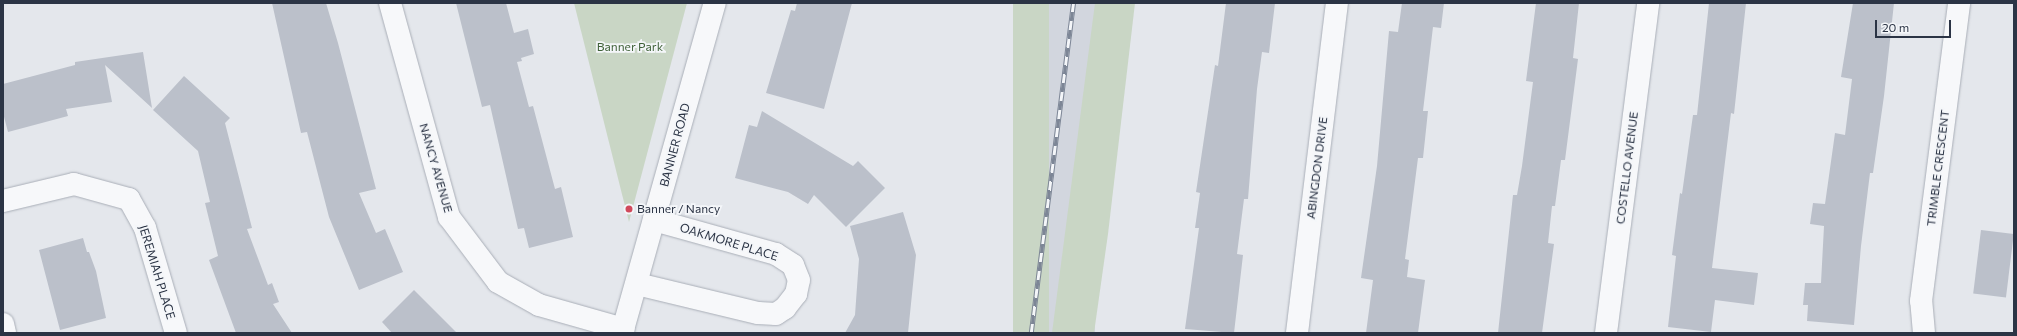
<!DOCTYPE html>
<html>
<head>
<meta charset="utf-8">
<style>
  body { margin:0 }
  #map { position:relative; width:2017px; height:336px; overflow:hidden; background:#e4e7ec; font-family:Commissioner,sans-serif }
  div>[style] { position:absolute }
  .built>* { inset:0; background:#d2d6de; transform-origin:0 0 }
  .green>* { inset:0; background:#c9d6c5; transform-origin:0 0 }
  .building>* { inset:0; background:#bbc0ca; transform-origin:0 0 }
  .roads { filter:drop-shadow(0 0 1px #a9aeb7) drop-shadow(0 0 1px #a9aeb7) }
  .minor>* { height:22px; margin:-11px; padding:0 11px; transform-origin:11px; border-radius:11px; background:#f7f8fa }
  .rail>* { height:4.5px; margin-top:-2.25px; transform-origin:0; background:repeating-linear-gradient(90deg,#f4f6f9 0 9px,#7d8696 0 18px); box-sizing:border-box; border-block:1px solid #7d8696 }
  .dots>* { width:11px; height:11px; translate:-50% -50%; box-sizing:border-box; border:2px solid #f4f6f9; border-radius:50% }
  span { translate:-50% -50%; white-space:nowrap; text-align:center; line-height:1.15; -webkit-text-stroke:3.5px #f4f6f9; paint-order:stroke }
  .park-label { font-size:12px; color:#3f6138 }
  .street-label { font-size:12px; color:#2b3445 }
  .poi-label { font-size:12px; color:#2b3445 }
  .left { translate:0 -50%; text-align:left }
  .frame { position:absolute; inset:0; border:4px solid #2b3445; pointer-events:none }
  .scale { position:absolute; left:1875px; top:20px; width:76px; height:18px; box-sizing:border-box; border:2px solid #2b3445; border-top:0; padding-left:5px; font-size:12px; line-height:14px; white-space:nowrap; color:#2b3445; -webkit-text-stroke:3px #f4f6f9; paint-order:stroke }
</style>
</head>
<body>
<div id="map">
  <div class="built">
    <div style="left:1049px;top:3px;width:46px;height:332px"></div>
  </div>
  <div class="green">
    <div style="clip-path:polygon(574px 3px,687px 3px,629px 222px)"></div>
    <div style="left:1013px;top:3px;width:36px;height:332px"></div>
    <div style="clip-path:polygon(1095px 3px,1135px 3px,1108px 234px,1094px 333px,1052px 333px)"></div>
  </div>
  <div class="building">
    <div style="clip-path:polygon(272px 3px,326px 3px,338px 43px,376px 189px,359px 193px,376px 233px,385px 229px,403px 272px,359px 290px,329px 217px,307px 132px,301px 133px)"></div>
    <div style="clip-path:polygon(456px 3px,506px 3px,514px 33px,528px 29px,534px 54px,521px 58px,522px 61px,517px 62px,529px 107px,533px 106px,555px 189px,561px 187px,573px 237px,529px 248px,524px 228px,518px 229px,490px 105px,482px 107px)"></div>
    <div style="clip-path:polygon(797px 3px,852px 3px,824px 109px,766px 93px,791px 10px,795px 11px)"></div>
    <div style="clip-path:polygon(1226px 3px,1275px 3px,1269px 53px,1262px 52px,1257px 89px,1248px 199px,1244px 199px,1237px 254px,1243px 255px,1234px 333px,1185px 329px,1199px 228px,1195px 228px,1200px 193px,1196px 192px,1215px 65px,1218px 66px)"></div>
    <div style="clip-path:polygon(1402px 3px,1444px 3px,1441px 28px,1433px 27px,1423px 111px,1428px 111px,1423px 158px,1418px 158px,1405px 259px,1409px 260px,1407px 277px,1425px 280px,1418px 333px,1366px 333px,1373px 280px,1361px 278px,1377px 166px,1389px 31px,1398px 32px)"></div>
    <div style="clip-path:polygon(1536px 3px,1579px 3px,1573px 58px,1578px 59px,1565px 160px,1561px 160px,1555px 206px,1552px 206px,1548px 243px,1554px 244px,1542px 333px,1498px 333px,1513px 195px,1517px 195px,1522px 166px,1533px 82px,1526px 81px)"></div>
    <div style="clip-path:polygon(1709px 3px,1746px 3px,1734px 114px,1731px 113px,1712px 268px,1758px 273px,1754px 305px,1715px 300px,1711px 332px,1668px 327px,1676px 256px,1672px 255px,1680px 193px,1682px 194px,1693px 115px,1697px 115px)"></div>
    <div style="clip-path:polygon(1853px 3px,1894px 3px,1884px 96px,1873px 173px,1870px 173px,1861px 246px,1854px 325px,1807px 321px,1808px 305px,1803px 305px,1805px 283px,1821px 283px,1824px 226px,1810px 224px,1813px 203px,1825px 204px,1835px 133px,1845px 135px,1852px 79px,1841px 77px)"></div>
    <div style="clip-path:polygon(143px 52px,152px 108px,105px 65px,112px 102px,66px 109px,68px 116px,8px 132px,3px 113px,3px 84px,75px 65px,75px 62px)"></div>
    <div style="clip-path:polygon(184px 76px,230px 118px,225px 123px,252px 228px,247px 229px,268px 285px,272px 283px,279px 302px,273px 304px,292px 333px,236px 333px,209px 260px,218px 256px,205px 203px,210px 202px,198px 151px,153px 110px)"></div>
    <div style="clip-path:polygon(762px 111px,853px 166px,858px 161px,885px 188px,846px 227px,814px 195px,808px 204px,788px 192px,735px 178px,749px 125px,757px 127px)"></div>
    <div style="clip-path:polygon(903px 212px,916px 255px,908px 333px,845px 333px,855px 315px,859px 259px,850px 226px)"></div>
    <div style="left:1981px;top:230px;width:33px;height:64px;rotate:7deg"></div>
    <div style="clip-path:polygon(83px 238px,87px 252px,89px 252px,96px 271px,106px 318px,60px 330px,39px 250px)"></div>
    <div style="clip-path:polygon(414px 290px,457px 333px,392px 333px,382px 322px)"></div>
  </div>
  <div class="roads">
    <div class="minor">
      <div style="left:390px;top:3px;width:222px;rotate:74.6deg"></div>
      <div style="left:449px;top:217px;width:81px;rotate:53deg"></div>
      <div style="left:498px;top:282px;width:47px;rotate:29.3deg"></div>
      <div style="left:539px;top:305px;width:88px;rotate:15.8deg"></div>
      <div style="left:3px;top:201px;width:73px;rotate:-13.5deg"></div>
      <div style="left:74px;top:184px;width:57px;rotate:15.3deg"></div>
      <div style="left:129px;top:199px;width:33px;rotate:61deg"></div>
      <div style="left:145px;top:228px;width:109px;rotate:73.6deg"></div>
      <div style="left:637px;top:284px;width:124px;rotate:13.5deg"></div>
      <div style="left:758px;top:313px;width:18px;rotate:3deg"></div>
      <div style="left:776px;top:314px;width:11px;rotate:-34deg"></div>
      <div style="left:785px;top:308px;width:18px;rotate:-52deg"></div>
      <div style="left:796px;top:294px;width:14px;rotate:-78deg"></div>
      <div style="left:799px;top:280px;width:16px;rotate:-112deg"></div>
      <div style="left:793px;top:265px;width:20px;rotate:-147deg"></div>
      <div style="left:776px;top:254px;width:127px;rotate:-164.4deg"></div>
      <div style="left:3px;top:324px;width:9px;rotate:77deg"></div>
      <div style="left:622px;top:333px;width:343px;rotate:-74.3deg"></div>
      <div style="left:1297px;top:333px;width:332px;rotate:-83.1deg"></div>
      <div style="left:1606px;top:333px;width:333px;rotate:-82.7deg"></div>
      <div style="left:1924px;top:333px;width:32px;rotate:-95deg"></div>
      <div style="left:1921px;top:301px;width:300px;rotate:-82.7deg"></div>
    </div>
  </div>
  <div class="rail">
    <div style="left:1031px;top:333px;width:333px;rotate:-82.7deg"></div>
  </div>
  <div class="dots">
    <div style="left:629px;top:209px;background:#d1495b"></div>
  </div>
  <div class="park-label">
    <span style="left:630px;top:47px">Banner Park</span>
  </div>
  <div class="street-label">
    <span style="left:675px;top:145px;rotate:-75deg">BANNER ROAD</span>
    <span style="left:436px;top:168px;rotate:74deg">NANCY AVENUE</span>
    <span style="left:1317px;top:168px;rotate:-83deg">ABINGDON DRIVE</span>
    <span style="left:1627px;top:168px;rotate:-83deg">COSTELLO AVENUE</span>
    <span style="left:1938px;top:168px;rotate:-83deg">TRIMBLE CRESCENT</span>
    <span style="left:729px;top:242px;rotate:17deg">OAKMORE PLACE</span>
    <span style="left:157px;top:272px;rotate:73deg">JEREMIAH PLACE</span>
  </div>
  <div class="poi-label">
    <span class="left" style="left:637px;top:209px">Banner / Nancy</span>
  </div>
  <div class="frame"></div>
  <div class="scale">20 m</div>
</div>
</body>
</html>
